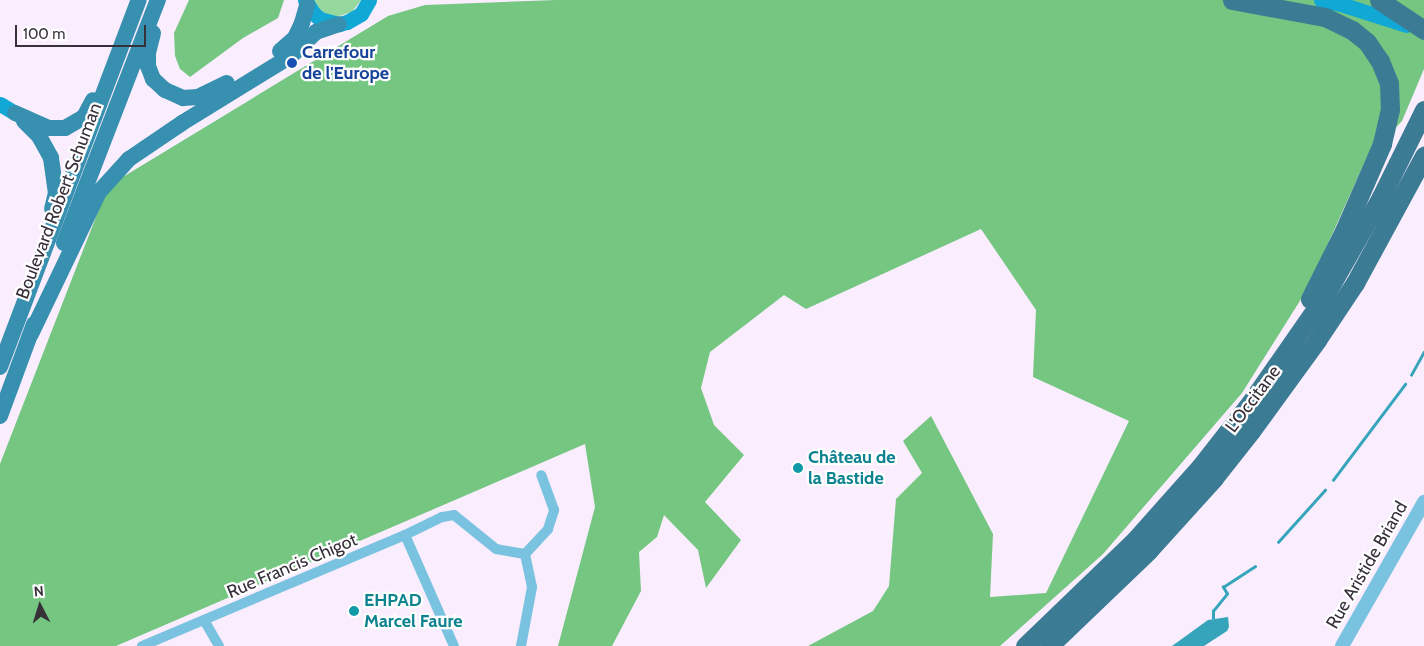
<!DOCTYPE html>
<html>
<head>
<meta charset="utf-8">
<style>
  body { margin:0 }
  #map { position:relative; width:1424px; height:646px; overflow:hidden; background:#faedfe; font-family:Cabin,sans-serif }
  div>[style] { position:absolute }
  .green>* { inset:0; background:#97d89f }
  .forest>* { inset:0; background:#74c680 }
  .water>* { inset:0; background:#36a5bc }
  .stream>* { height:2.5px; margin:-1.25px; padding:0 1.25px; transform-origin:1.25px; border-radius:1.25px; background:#36a5bc }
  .minor>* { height:10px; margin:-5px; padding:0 5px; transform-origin:5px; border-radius:5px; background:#79c2e0 }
  .tertiary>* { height:14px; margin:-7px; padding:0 7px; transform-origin:7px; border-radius:7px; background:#79c2e0 }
  .secondary>* { height:15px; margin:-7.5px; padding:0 7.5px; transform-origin:7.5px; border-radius:7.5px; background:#11a8d5 }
  .primary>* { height:16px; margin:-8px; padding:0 8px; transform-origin:8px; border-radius:8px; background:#3790b0 }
  .motorway>* { height:19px; margin:-9.5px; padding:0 9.5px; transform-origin:9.5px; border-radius:9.5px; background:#3c7b94 }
  .dots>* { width:14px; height:14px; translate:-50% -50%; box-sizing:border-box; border:2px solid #fff; border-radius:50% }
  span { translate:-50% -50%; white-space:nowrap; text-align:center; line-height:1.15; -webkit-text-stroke:4.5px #fff; paint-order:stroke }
  .transit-label { font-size:18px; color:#164399; font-weight:700 }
  .left { translate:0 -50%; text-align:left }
  .street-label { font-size:18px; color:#363039 }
  .culture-label { font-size:18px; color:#0d838f; font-weight:700 }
  .north { position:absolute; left:15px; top:581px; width:50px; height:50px; -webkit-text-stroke:4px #fff; paint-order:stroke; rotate:355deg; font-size:14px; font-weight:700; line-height:20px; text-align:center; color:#363039 }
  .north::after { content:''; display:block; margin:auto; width:18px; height:22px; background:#363039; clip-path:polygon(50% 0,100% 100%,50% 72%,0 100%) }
  .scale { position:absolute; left:15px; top:25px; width:131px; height:22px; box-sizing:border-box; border:2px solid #363039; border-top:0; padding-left:6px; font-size:15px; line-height:18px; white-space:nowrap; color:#363039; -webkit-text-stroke:4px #fff; paint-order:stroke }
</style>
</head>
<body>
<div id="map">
  <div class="green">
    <div style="clip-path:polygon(311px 0,361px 0,352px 12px,336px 17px,319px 11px)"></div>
  </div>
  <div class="forest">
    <div style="clip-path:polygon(189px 0,284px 0,278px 18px,243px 38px,190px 77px,180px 69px,175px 56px,174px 33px)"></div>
    <div style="clip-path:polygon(556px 0,1424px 0,1424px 69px,1402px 121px,1366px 159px,1308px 288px,1242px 393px,1103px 554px,1000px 646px,808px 646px,873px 611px,889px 586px,896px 499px,922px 473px,903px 441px,931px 416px,993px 534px,990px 597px,1046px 593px,1129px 421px,1033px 377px,1036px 310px,981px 229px,806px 309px,784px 295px,710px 352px,701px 388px,714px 425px,744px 455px,705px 502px,741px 540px,706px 588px,698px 550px,664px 515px,657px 537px,639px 552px,641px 591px,612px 646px,558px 646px,595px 507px,585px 444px,116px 646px,0 646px,0 464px,108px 186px,388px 16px,425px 5px)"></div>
  </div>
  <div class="water">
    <div style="clip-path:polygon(1228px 617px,1229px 627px,1227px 631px,1204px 646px,1172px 646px,1208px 620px)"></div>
  </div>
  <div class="stream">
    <div style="left:1411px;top:375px;width:26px;rotate:-61deg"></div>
    <div style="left:1333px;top:480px;width:120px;rotate:-53.1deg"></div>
    <div style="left:1278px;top:542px;width:70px;rotate:-47.9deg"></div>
    <div style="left:1213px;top:618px;width:7px;rotate:-90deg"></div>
    <div style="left:1213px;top:611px;width:22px;rotate:-51deg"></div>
    <div style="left:1227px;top:594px;width:8px;rotate:-120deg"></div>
    <div style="left:1223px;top:587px;width:38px;rotate:-33deg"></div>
  </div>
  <div class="minor">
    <div style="left:405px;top:535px;width:121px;rotate:66.2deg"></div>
    <div style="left:204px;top:620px;width:30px;rotate:60deg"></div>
    <div style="left:142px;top:646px;width:285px;rotate:-22.9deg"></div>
    <div style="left:405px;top:535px;width:41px;rotate:-25.9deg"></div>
    <div style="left:442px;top:517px;width:12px;rotate:-9deg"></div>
    <div style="left:454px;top:515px;width:54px;rotate:39deg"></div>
    <div style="left:496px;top:549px;width:29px;rotate:10deg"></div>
    <div style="left:525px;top:554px;width:34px;rotate:-47deg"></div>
    <div style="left:548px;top:529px;width:20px;rotate:-72deg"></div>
    <div style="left:554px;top:510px;width:37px;rotate:-110deg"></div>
    <div style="left:521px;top:646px;width:60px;rotate:-79.4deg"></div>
    <div style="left:532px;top:587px;width:34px;rotate:-102deg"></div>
  </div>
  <div class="tertiary">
    <div style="left:1342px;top:646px;width:166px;rotate:-60.3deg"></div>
  </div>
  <div class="secondary">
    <div style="left:305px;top:0;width:15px;rotate:58deg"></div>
    <div style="left:313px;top:13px;width:9px;rotate:41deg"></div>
    <div style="left:320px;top:19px;width:20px;rotate:15deg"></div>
    <div style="left:339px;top:24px;width:8px;rotate:-14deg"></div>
    <div style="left:347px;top:22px;width:16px;rotate:-30deg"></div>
    <div style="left:361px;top:14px;width:16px;rotate:-60deg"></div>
    <div style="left:1321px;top:0;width:24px;rotate:12deg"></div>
    <div style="left:1344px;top:5px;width:65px;rotate:17.9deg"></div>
    <div style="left:0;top:104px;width:17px;rotate:31deg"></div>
  </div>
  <div class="primary">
    <div style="left:153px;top:33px;width:21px;rotate:104deg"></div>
    <div style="left:148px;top:53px;width:13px;rotate:90deg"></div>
    <div style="left:148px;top:66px;width:14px;rotate:69deg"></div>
    <div style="left:153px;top:79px;width:16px;rotate:43deg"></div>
    <div style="left:165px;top:90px;width:20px;rotate:24deg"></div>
    <div style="left:183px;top:98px;width:15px;rotate:-4deg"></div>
    <div style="left:198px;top:97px;width:32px;rotate:-26deg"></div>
    <div style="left:280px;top:51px;width:20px;rotate:-41deg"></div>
    <div style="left:295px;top:38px;width:17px;rotate:-65deg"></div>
    <div style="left:302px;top:23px;width:19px;rotate:-74deg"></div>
    <div style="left:15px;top:113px;width:37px;rotate:24deg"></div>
    <div style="left:49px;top:128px;width:16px"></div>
    <div style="left:65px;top:128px;width:22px;rotate:-30deg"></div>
    <div style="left:84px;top:117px;width:19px;rotate:-62deg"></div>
    <div style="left:24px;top:121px;width:21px;rotate:45deg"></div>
    <div style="left:39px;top:136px;width:25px;rotate:61deg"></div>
    <div style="left:51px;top:158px;width:35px;rotate:82deg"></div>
    <div style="left:56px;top:193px;width:16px;rotate:104deg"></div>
    <div style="left:64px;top:243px;width:261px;rotate:-68.9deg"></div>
    <div style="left:31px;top:334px;width:157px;rotate:-64.4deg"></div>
    <div style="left:99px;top:192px;width:45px;rotate:-47.7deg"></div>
    <div style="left:129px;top:159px;width:64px;rotate:-34.2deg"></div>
    <div style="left:182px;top:123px;width:128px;rotate:-31.6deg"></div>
    <div style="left:291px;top:56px;width:35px;rotate:-44deg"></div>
    <div style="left:316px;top:32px;width:24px;rotate:-19deg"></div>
    <div style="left:0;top:367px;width:392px;rotate:-69.3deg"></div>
    <div style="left:0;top:416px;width:98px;rotate:-69.7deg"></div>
  </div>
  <div class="motorway">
    <div style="left:1232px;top:0;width:95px;rotate:10.4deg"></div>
    <div style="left:1325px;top:17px;width:30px;rotate:26deg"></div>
    <div style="left:1352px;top:30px;width:19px;rotate:39deg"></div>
    <div style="left:1367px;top:42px;width:23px;rotate:56deg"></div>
    <div style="left:1380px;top:61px;width:24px;rotate:68deg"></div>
    <div style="left:1389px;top:83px;width:26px;rotate:88deg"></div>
    <div style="left:1390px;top:109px;width:36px;rotate:103deg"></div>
    <div style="left:1382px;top:144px;width:95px;rotate:113.6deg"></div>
    <div style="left:1344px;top:231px;width:76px;rotate:116.6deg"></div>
    <div style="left:1379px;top:0;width:54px;rotate:33.7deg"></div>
    <div style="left:1025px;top:646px;width:153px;rotate:-43.9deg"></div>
    <div style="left:1135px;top:540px;width:98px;rotate:-48.3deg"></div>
    <div style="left:1200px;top:467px;width:83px;rotate:-51.9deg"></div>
    <div style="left:1251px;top:402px;width:128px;rotate:-55.2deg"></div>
    <div style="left:1324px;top:297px;width:115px;rotate:-60.3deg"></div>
    <div style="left:1381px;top:197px;width:97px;rotate:-63.7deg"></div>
    <div style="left:1049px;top:646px;width:139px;rotate:-43.8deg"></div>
    <div style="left:1149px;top:550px;width:97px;rotate:-47.9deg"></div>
    <div style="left:1214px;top:478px;width:60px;rotate:-51.8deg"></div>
    <div style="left:1251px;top:431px;width:112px;rotate:-54deg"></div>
    <div style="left:1317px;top:340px;width:69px;rotate:-56.3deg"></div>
    <div style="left:1355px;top:283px;width:145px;rotate:-61.5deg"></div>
  </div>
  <div class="dots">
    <div style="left:292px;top:63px;background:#1a4fb4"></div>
    <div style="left:798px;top:468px;background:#0f9aa8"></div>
    <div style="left:354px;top:611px;background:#0f9aa8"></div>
  </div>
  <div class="transit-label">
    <span class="left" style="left:302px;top:63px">Carrefour<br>de l'Europe</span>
  </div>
  <div class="street-label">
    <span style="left:59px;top:201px;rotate:-69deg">Boulevard Robert Schuman</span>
    <span style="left:1253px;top:399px;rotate:-53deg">L'Occitane</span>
    <span style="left:1367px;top:565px;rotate:-60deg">Rue Aristide Briand</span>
    <span style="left:292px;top:566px;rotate:-23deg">Rue Francis Chigot</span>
  </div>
  <div class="culture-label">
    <span class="left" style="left:808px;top:468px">Château de<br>la Bastide</span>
    <span class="left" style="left:364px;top:611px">EHPAD<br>Marcel Faure</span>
  </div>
  <div class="north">N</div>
  <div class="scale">100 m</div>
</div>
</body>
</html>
